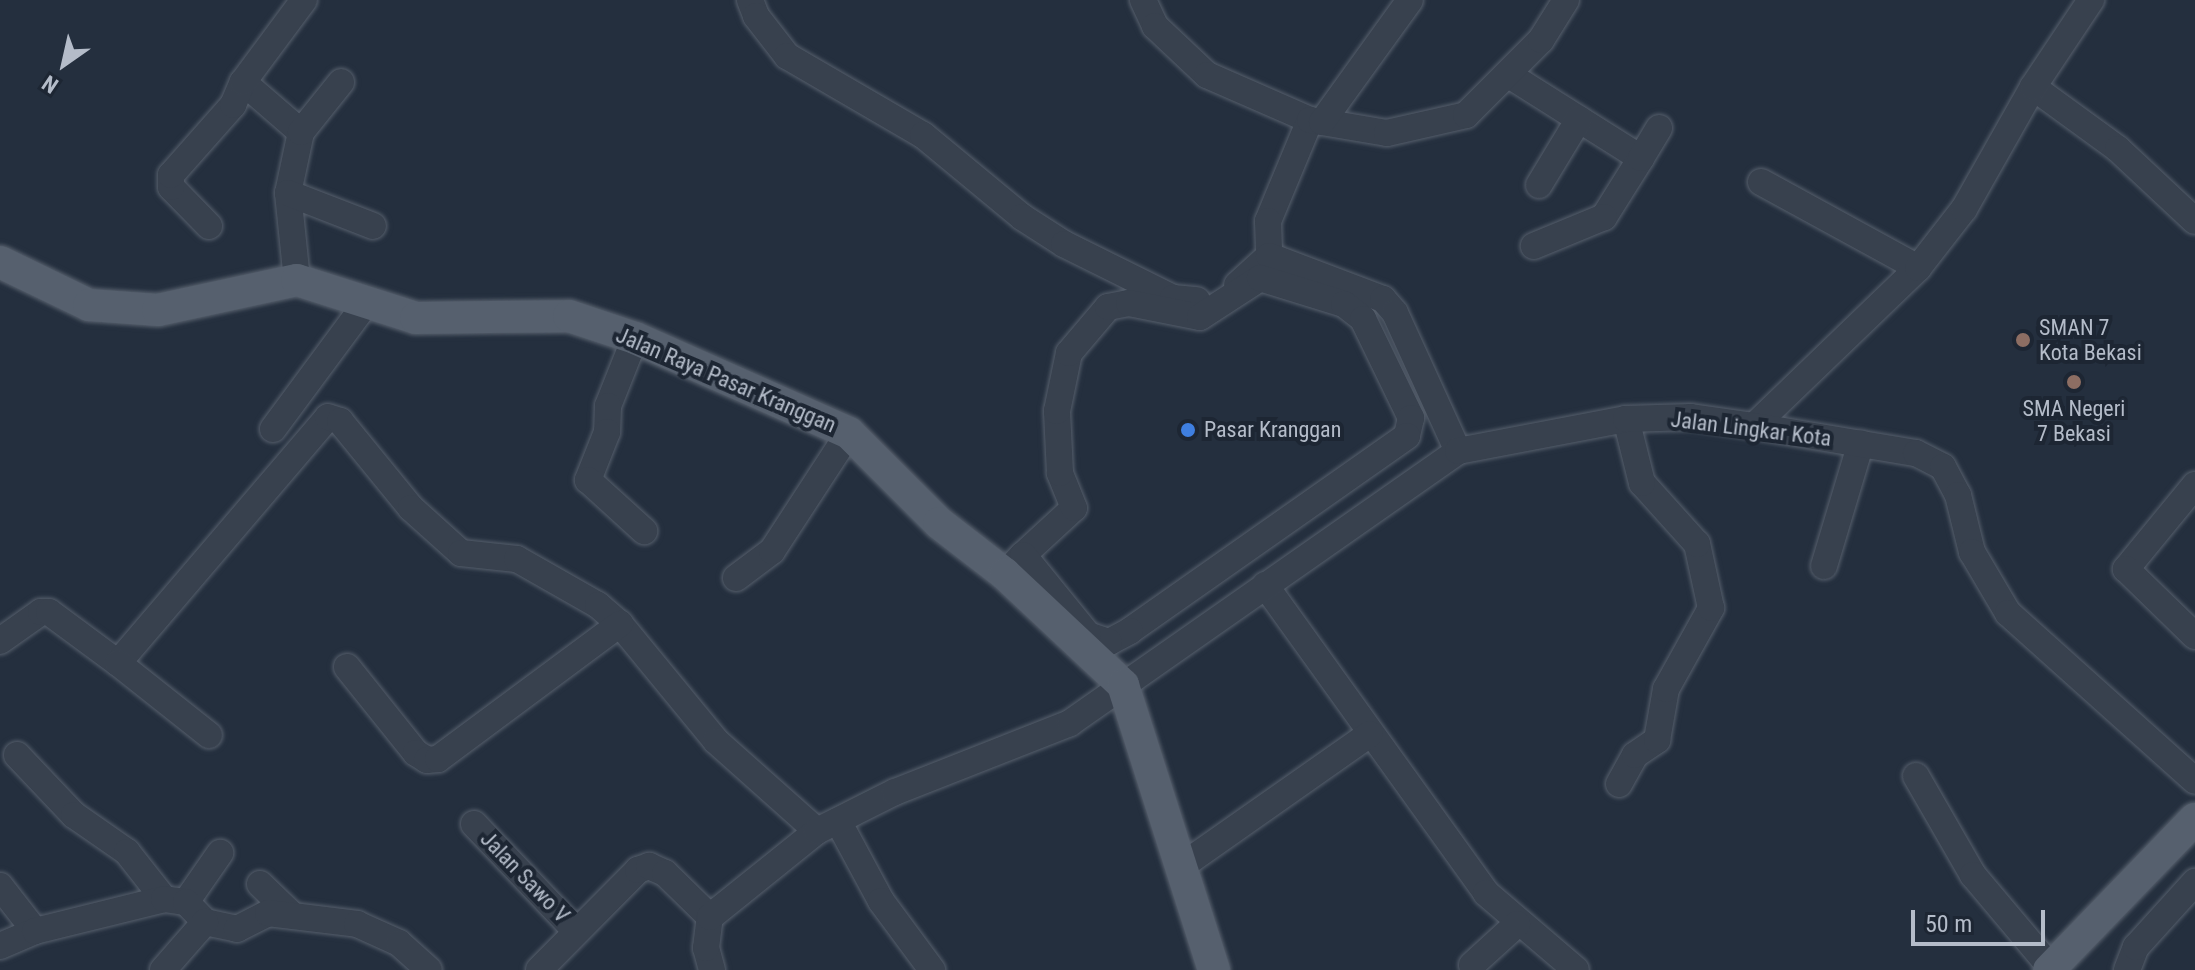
<!DOCTYPE html>
<html>
<head>
<meta charset="utf-8">
<style>
  body { margin:0 }
  #map { position:relative; width:2195px; height:970px; overflow:hidden; background:#242f3e; font-family:"Roboto Condensed",sans-serif }
  div>[style] { position:absolute }
  .roads { filter:drop-shadow(0 0 2px #565f6c) drop-shadow(0 0 2px #565f6c) }
  .minor>* { height:26px; margin:-13px; padding:0 13px; transform-origin:13px; border-radius:13px; background:#38414e }
  .major>* { height:32px; margin:-16px; padding:0 16px; transform-origin:16px; border-radius:16px; background:#56606e }
  .dots>* { width:22px; height:22px; translate:-50% -50%; box-sizing:border-box; border:4px solid #1d2633; border-radius:50% }
  span { translate:-50% -50%; white-space:nowrap; text-align:center; line-height:1.15; -webkit-text-stroke:8px #1d2633; paint-order:stroke }
  .poi-label { font-size:22px; color:#b4bcc9 }
  .left { translate:0 -50%; text-align:left }
  .street-label { font-size:22px; color:#b4bcc9 }
  .north { position:absolute; left:24px; top:24px; width:80px; height:80px; -webkit-text-stroke:6px #1d2633; paint-order:stroke; rotate:214deg; font-size:22px; font-weight:700; line-height:32px; text-align:center; color:#b4bcc9 }
  .north::after { content:''; display:block; margin:auto; width:28px; height:36px; background:#b4bcc9; clip-path:polygon(50% 0,100% 100%,50% 72%,0 100%) }
  .scale { position:absolute; left:1911px; top:910px; width:134px; height:36px; box-sizing:border-box; border:4px solid #b4bcc9; border-top:0; padding-left:10px; font-size:24px; line-height:28px; white-space:nowrap; color:#b4bcc9; -webkit-text-stroke:6px #1d2633; paint-order:stroke }
</style>
</head>
<body>
<div id="map">
  <div class="roads">
    <div class="minor">
      <div style="left:750px;top:0;width:17px;rotate:69deg"></div>
      <div style="left:756px;top:16px;width:51px;rotate:52.2deg"></div>
      <div style="left:787px;top:56px;width:157px;rotate:30.2deg"></div>
      <div style="left:923px;top:135px;width:129px;rotate:39.6deg"></div>
      <div style="left:1022px;top:217px;width:50px;rotate:32.7deg"></div>
      <div style="left:1064px;top:244px;width:122px;rotate:26.4deg"></div>
      <div style="left:1173px;top:298px;width:24px;rotate:5deg"></div>
      <div style="left:1143px;top:0;width:29px;rotate:65deg"></div>
      <div style="left:1155px;top:26px;width:71px;rotate:43.3deg"></div>
      <div style="left:1207px;top:75px;width:112px;rotate:23.6deg"></div>
      <div style="left:1310px;top:120px;width:109px;rotate:112.6deg"></div>
      <div style="left:1268px;top:221px;width:35px;rotate:88deg"></div>
      <div style="left:1269px;top:256px;width:43px;rotate:137.8deg"></div>
      <div style="left:1509px;top:75px;width:156px;rotate:32.2deg"></div>
      <div style="left:1641px;top:158px;width:70px;rotate:122.1deg"></div>
      <div style="left:1604px;top:217px;width:76px;rotate:157.5deg"></div>
      <div style="left:243px;top:82px;width:77px;rotate:40.8deg"></div>
      <div style="left:301px;top:132px;width:62px;rotate:102deg"></div>
      <div style="left:288px;top:193px;width:87px;rotate:84.1deg"></div>
      <div style="left:2033px;top:87px;width:105px;rotate:36.1deg"></div>
      <div style="left:2118px;top:149px;width:105px;rotate:43.1deg"></div>
      <div style="left:1310px;top:120px;width:78px;rotate:9.6deg"></div>
      <div style="left:1387px;top:133px;width:81px;rotate:-12.8deg"></div>
      <div style="left:1466px;top:115px;width:106px;rotate:-45deg"></div>
      <div style="left:1541px;top:40px;width:47px;rotate:-58deg"></div>
      <div style="left:1322px;top:122px;width:150px;rotate:-54.2deg"></div>
      <div style="left:301px;top:132px;width:64px;rotate:-51.3deg"></div>
      <div style="left:1641px;top:158px;width:35px;rotate:-59deg"></div>
      <div style="left:1761px;top:182px;width:179px;rotate:28.7deg"></div>
      <div style="left:1539px;top:185px;width:77px;rotate:-58.8deg"></div>
      <div style="left:288px;top:193px;width:91px;rotate:21.2deg"></div>
      <div style="left:209px;top:226px;width:54px;rotate:-134.3deg"></div>
      <div style="left:171px;top:187px;width:12px;rotate:-90deg"></div>
      <div style="left:171px;top:175px;width:94px;rotate:-48.5deg"></div>
      <div style="left:233px;top:105px;width:25px;rotate:-67deg"></div>
      <div style="left:243px;top:82px;width:102px;rotate:-53.4deg"></div>
      <div style="left:1269px;top:256px;width:122px;rotate:20.7deg"></div>
      <div style="left:1383px;top:299px;width:18px;rotate:49deg"></div>
      <div style="left:1395px;top:313px;width:152px;rotate:65.5deg"></div>
      <div style="left:635px;top:338px;width:73px;rotate:111.7deg"></div>
      <div style="left:608px;top:406px;width:26px;rotate:92deg"></div>
      <div style="left:607px;top:432px;width:52px;rotate:111.6deg"></div>
      <div style="left:588px;top:480px;width:76px;rotate:42.3deg"></div>
      <div style="left:1754px;top:426px;width:228px;rotate:-43.9deg"></div>
      <div style="left:1918px;top:268px;width:75px;rotate:-52.1deg"></div>
      <div style="left:1964px;top:209px;width:140px;rotate:-60.5deg"></div>
      <div style="left:2033px;top:87px;width:105px;rotate:-56.3deg"></div>
      <div style="left:273px;top:429px;width:158px;rotate:-53.5deg"></div>
      <div style="left:2195px;top:485px;width:109px;rotate:129.4deg"></div>
      <div style="left:2126px;top:569px;width:96px;rotate:44.2deg"></div>
      <div style="left:1824px;top:566px;width:128px;rotate:-73.3deg"></div>
      <div style="left:1005px;top:574px;width:26px;rotate:-47deg"></div>
      <div style="left:1023px;top:555px;width:69px;rotate:-42.7deg"></div>
      <div style="left:1074px;top:508px;width:38px;rotate:-112deg"></div>
      <div style="left:1060px;top:473px;width:62px;rotate:-92.8deg"></div>
      <div style="left:1057px;top:411px;width:59px;rotate:-78.3deg"></div>
      <div style="left:1069px;top:353px;width:60px;rotate:-49.7deg"></div>
      <div style="left:1108px;top:307px;width:21px;rotate:-11deg"></div>
      <div style="left:1129px;top:303px;width:72px;rotate:11.2deg"></div>
      <div style="left:1200px;top:317px;width:72px;rotate:-33deg"></div>
      <div style="left:1260px;top:278px;width:88px;rotate:17.2deg"></div>
      <div style="left:1344px;top:304px;width:24px;rotate:38deg"></div>
      <div style="left:1363px;top:319px;width:110px;rotate:64.1deg"></div>
      <div style="left:1411px;top:418px;width:18px;rotate:103deg"></div>
      <div style="left:1407px;top:436px;width:339px;rotate:144.9deg"></div>
      <div style="left:1130px;top:631px;width:24px;rotate:152deg"></div>
      <div style="left:1109px;top:642px;width:22px;rotate:-162deg"></div>
      <div style="left:1088px;top:635px;width:103px;rotate:-129.1deg"></div>
      <div style="left:736px;top:578px;width:45px;rotate:-36.9deg"></div>
      <div style="left:772px;top:551px;width:141px;rotate:-56.9deg"></div>
      <div style="left:1265px;top:585px;width:379px;rotate:54.3deg"></div>
      <div style="left:1486px;top:893px;width:118px;rotate:40.5deg"></div>
      <div style="left:0;top:641px;width:50px;rotate:-35.3deg"></div>
      <div style="left:41px;top:612px;width:8px"></div>
      <div style="left:49px;top:612px;width:86px;rotate:36.5deg"></div>
      <div style="left:118px;top:663px;width:323px;rotate:-49.5deg"></div>
      <div style="left:328px;top:417px;width:13px;rotate:18deg"></div>
      <div style="left:340px;top:421px;width:112px;rotate:50.8deg"></div>
      <div style="left:411px;top:508px;width:67px;rotate:42deg"></div>
      <div style="left:461px;top:553px;width:56px;rotate:6.1deg"></div>
      <div style="left:517px;top:559px;width:93px;rotate:29.6deg"></div>
      <div style="left:598px;top:605px;width:29px;rotate:41deg"></div>
      <div style="left:620px;top:624px;width:151px;rotate:50.6deg"></div>
      <div style="left:716px;top:741px;width:135px;rotate:41.7deg"></div>
      <div style="left:118px;top:663px;width:116px;rotate:38.4deg"></div>
      <div style="left:347px;top:667px;width:110px;rotate:51.3deg"></div>
      <div style="left:416px;top:753px;width:13px;rotate:32deg"></div>
      <div style="left:427px;top:760px;width:11px;rotate:-5deg"></div>
      <div style="left:438px;top:759px;width:227px;rotate:-36.6deg"></div>
      <div style="left:17px;top:755px;width:83px;rotate:46.5deg"></div>
      <div style="left:74px;top:815px;width:65px;rotate:34.9deg"></div>
      <div style="left:127px;top:852px;width:60px;rotate:51.8deg"></div>
      <div style="left:1916px;top:776px;width:114px;rotate:60.1deg"></div>
      <div style="left:1973px;top:875px;width:124px;rotate:49.9deg"></div>
      <div style="left:1619px;top:784px;width:33px;rotate:-61deg"></div>
      <div style="left:1635px;top:755px;width:27px;rotate:-34deg"></div>
      <div style="left:1657px;top:740px;width:52px;rotate:-80deg"></div>
      <div style="left:1666px;top:689px;width:93px;rotate:-60.9deg"></div>
      <div style="left:1711px;top:608px;width:66px;rotate:-102.3deg"></div>
      <div style="left:1697px;top:544px;width:82px;rotate:-132deg"></div>
      <div style="left:1642px;top:483px;width:66px;rotate:-104deg"></div>
      <div style="left:838px;top:821px;width:91px;rotate:61.7deg"></div>
      <div style="left:881px;top:901px;width:86px;rotate:53.5deg"></div>
      <div style="left:474px;top:824px;width:148px;rotate:46.4deg"></div>
      <div style="left:1179px;top:868px;width:233px;rotate:-35.1deg"></div>
      <div style="left:260px;top:884px;width:42px;rotate:44deg"></div>
      <div style="left:0;top:886px;width:57px;rotate:52.1deg"></div>
      <div style="left:186px;top:902px;width:60px;rotate:-55.2deg"></div>
      <div style="left:0;top:946px;width:38px;rotate:-23deg"></div>
      <div style="left:35px;top:931px;width:133px;rotate:-13.9deg"></div>
      <div style="left:164px;top:899px;width:22px;rotate:8deg"></div>
      <div style="left:186px;top:902px;width:28px;rotate:46deg"></div>
      <div style="left:205px;top:922px;width:33px;rotate:12deg"></div>
      <div style="left:237px;top:929px;width:35px;rotate:-27deg"></div>
      <div style="left:268px;top:913px;width:90px;rotate:7deg"></div>
      <div style="left:357px;top:924px;width:46px;rotate:24.3deg"></div>
      <div style="left:399px;top:943px;width:40px;rotate:42deg"></div>
      <div style="left:1472px;top:965px;width:61px;rotate:-42.3deg"></div>
      <div style="left:163px;top:970px;width:64px;rotate:-48.8deg"></div>
      <div style="left:539px;top:970px;width:141px;rotate:-45.3deg"></div>
      <div style="left:638px;top:870px;width:12px;rotate:-20deg"></div>
      <div style="left:649px;top:866px;width:17px;rotate:24deg"></div>
      <div style="left:665px;top:873px;width:63px;rotate:44.4deg"></div>
      <div style="left:712px;top:970px;width:23px;rotate:-105deg"></div>
      <div style="left:706px;top:948px;width:31px;rotate:-83deg"></div>
      <div style="left:710px;top:917px;width:137px;rotate:-38.8deg"></div>
      <div style="left:817px;top:831px;width:87px;rotate:-26.6deg"></div>
      <div style="left:895px;top:792px;width:188px;rotate:-21.5deg"></div>
      <div style="left:1070px;top:723px;width:474px;rotate:-35deg"></div>
      <div style="left:1458px;top:451px;width:171px;rotate:-10.8deg"></div>
      <div style="left:1626px;top:419px;width:65px;rotate:-1.8deg"></div>
      <div style="left:1691px;top:417px;width:64px;rotate:8.1deg"></div>
      <div style="left:1754px;top:426px;width:164px;rotate:9.5deg"></div>
      <div style="left:1916px;top:453px;width:30px;rotate:27deg"></div>
      <div style="left:1943px;top:467px;width:32px;rotate:62deg"></div>
      <div style="left:1958px;top:495px;width:59px;rotate:76.2deg"></div>
      <div style="left:1972px;top:552px;width:71px;rotate:59.5deg"></div>
      <div style="left:2008px;top:613px;width:251px;rotate:41.9deg"></div>
      <div style="left:2127px;top:970px;width:25px;rotate:-69deg"></div>
      <div style="left:2136px;top:947px;width:88px;rotate:-47.8deg"></div>
    </div>
    <div class="major">
      <div style="left:0;top:262px;width:99px;rotate:25.8deg"></div>
      <div style="left:89px;top:305px;width:69px;rotate:4.1deg"></div>
      <div style="left:158px;top:310px;width:142px;rotate:-12.2deg"></div>
      <div style="left:297px;top:280px;width:125px;rotate:17.7deg"></div>
      <div style="left:416px;top:318px;width:153px;rotate:-0.7deg"></div>
      <div style="left:569px;top:316px;width:70px;rotate:18.4deg"></div>
      <div style="left:635px;top:338px;width:234px;rotate:23.9deg"></div>
      <div style="left:849px;top:433px;width:127px;rotate:45deg"></div>
      <div style="left:939px;top:523px;width:83px;rotate:37.7deg"></div>
      <div style="left:1005px;top:574px;width:162px;rotate:43.2deg"></div>
      <div style="left:1123px;top:685px;width:299px;rotate:72.3deg"></div>
      <div style="left:2049px;top:970px;width:210px;rotate:-46deg"></div>
    </div>
  </div>
  <div class="dots">
    <div style="left:2023px;top:340px;background:#8d6e63"></div>
    <div style="left:2074px;top:382px;background:#8d6e63"></div>
    <div style="left:1188px;top:430px;background:#3f7fe0"></div>
  </div>
  <div class="poi-label">
    <span class="left" style="left:2039px;top:340px">SMAN 7<br>Kota Bekasi</span>
    <span style="left:2074px;top:421px">SMA Negeri<br>7 Bekasi</span>
    <span class="left" style="left:1204px;top:430px">Pasar Kranggan</span>
  </div>
  <div class="street-label">
    <span style="left:726px;top:380px;rotate:23deg">Jalan Raya Pasar Kranggan</span>
    <span style="left:1751px;top:429px;rotate:7deg">Jalan Lingkar Kota</span>
    <span style="left:525px;top:877px;rotate:46deg">Jalan Sawo V</span>
  </div>
  <div class="north">N</div>
  <div class="scale">50 m</div>
</div>
</body>
</html>
